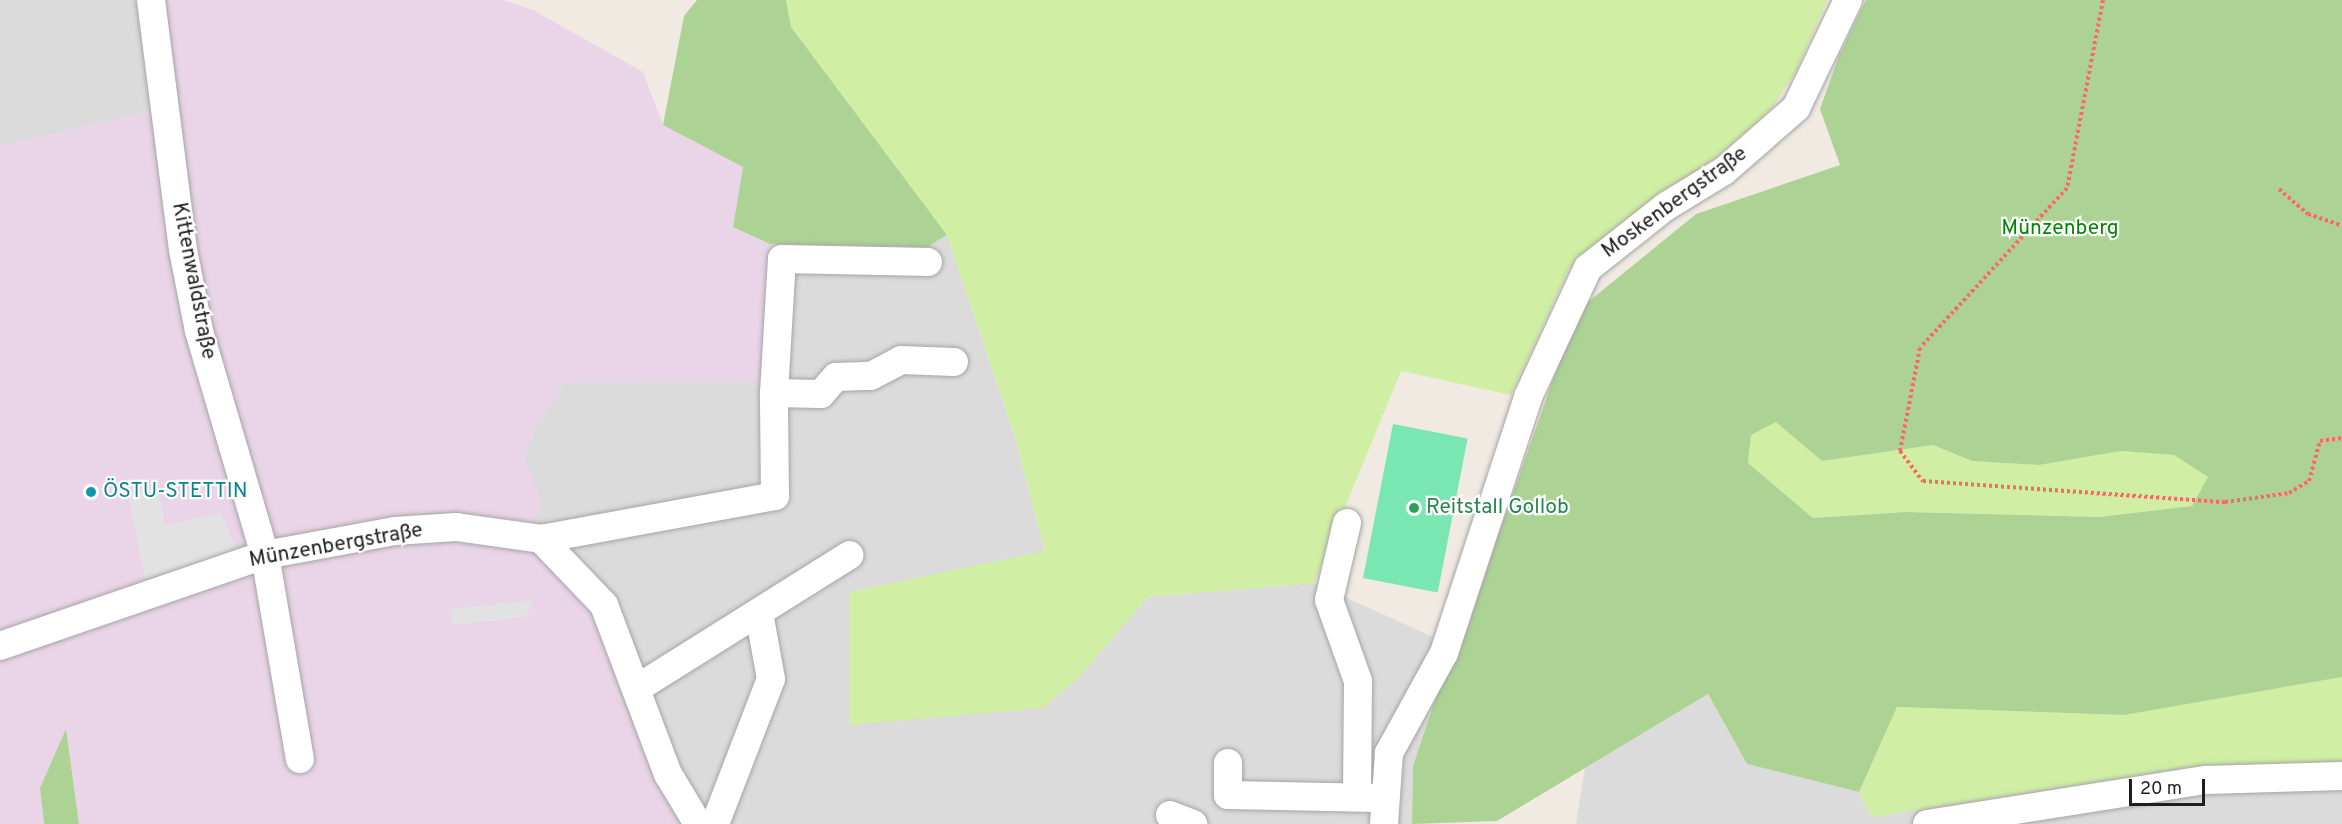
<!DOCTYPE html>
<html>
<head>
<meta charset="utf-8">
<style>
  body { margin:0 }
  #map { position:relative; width:2342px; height:824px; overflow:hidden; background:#f0eae3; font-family:Overpass,sans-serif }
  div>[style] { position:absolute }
  .residential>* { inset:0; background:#dcdbdb }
  .industrial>* { inset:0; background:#ead4e8 }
  .grass>* { inset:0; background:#d0efa4 }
  .forest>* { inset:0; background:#add394 }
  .pitch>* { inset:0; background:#7ae6b2; transform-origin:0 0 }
  .parking>* { inset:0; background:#e2e2e2 }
  .path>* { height:4px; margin-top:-2px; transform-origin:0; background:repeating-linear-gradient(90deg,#ff6665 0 3px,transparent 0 6px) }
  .roads { filter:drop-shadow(0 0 2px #a5a5a5) drop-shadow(0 0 2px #a5a5a5) }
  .minor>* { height:28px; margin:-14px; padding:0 14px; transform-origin:14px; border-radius:14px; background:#fff }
  .dots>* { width:16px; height:16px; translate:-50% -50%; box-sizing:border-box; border:3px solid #fff; border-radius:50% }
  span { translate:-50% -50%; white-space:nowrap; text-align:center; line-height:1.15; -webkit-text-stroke:4.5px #fff; paint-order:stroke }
  .street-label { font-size:21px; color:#1e1e1e }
  .park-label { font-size:21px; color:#048602 }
  .culture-label { font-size:21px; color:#0d838f }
  .left { translate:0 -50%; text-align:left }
  .leisure-label { font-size:21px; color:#27864d }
  .scale { position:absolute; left:2129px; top:779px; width:76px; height:27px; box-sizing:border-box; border:3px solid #1e1e1e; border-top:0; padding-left:8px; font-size:18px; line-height:21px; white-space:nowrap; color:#1e1e1e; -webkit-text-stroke:4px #fff; paint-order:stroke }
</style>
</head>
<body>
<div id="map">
  <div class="residential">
    <div style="clip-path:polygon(0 0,165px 0,176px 106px,0 146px)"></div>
    <div style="clip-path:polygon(947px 235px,1014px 434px,1045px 552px,849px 592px,1080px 676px,1148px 597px,1314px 583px,1453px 646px,1413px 766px,1412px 824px,678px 824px,620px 699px,596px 613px,534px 552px,524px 457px,534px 430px,565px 383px,763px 382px,771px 284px,770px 244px,927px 247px)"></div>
    <div style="clip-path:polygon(1708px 694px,1747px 764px,1859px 792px,1872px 817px,2198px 766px,2333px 762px,2342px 763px,2342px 824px,1576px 824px,1585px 768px)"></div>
  </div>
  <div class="industrial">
    <div style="clip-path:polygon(165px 0,503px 0,533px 10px,643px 72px,663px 125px,743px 167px,733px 227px,770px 244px,771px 284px,763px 382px,565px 383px,534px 430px,524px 457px,540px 494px,540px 514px,532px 523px,534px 552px,596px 613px,620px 699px,678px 824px,79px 824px,66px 730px,40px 788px,44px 824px,0 824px,0 146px,176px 106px)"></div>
  </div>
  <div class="grass">
    <div style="clip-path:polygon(786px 0,1827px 0,1796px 71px,1771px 109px,1739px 139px,1569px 269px,1511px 395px,1401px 371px,1314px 583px,1148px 597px,1080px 676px,1043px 708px,849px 725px,849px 592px,1045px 551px,1014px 434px,947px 235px,791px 27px)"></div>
    <div style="clip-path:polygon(1776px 421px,1822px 461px,1933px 445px,1972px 461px,2039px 465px,2121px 451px,2174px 455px,2208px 477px,2192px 506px,2099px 517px,1905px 512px,1813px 518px,1748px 463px,1751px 435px)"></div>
    <div style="clip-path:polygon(2342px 677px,2342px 763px,2198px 766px,1872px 817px,1859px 792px,1897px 707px,2124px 715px)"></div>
  </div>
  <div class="forest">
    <div style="clip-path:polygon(697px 0,786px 0,791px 27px,947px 235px,927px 247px,770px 244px,733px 227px,743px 167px,663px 125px,684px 16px)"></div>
    <div style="clip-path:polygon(evenodd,1866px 0,2342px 0,2342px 677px,2124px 715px,1897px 707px,1859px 792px,1747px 764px,1708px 694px,1497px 821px,1412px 824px,1413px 766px,1453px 646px,1506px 514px,1577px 311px,1696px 214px,1840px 165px,1820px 109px,1839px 56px,1866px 0,1776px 422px,1822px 461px,1933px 445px,1972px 461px,2039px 465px,2121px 451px,2174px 455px,2208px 477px,2192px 506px,2099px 517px,1905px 512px,1813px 518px,1748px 463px,1751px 435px,1776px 422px)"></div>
    <div style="clip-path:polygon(66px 729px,79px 824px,44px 824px,40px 788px)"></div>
  </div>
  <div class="pitch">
    <div style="left:1393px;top:424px;width:76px;height:157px;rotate:11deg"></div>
  </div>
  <div class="parking">
    <div style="clip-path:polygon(158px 489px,165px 525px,221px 513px,237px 550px,145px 579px,128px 495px)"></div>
    <div style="clip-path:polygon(534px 600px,526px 617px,453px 625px,448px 609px)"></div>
  </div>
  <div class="path">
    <div style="left:2103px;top:0;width:191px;rotate:100.8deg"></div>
    <div style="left:2067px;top:188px;width:217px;rotate:132.6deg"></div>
    <div style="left:1920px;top:348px;width:105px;rotate:101deg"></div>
    <div style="left:1900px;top:451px;width:38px;rotate:53deg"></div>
    <div style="left:1923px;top:481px;width:303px;rotate:4deg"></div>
    <div style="left:2225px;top:502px;width:65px;rotate:-8deg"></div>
    <div style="left:2289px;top:493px;width:23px;rotate:-31deg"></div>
    <div style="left:2309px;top:481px;width:41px;rotate:-74.6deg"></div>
    <div style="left:2320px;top:441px;width:22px;rotate:-8deg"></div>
    <div style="left:2279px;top:189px;width:38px;rotate:41deg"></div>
    <div style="left:2308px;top:214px;width:36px;rotate:19deg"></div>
  </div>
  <div class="roads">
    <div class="minor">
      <div style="left:151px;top:0;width:252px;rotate:82.7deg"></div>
      <div style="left:183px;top:250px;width:83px;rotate:78.8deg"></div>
      <div style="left:199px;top:331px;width:234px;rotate:73.6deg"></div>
      <div style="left:265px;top:555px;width:207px;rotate:80.3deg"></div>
      <div style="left:774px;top:393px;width:47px;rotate:1.2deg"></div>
      <div style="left:821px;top:394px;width:23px;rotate:-49deg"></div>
      <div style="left:836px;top:377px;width:35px;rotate:-2deg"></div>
      <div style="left:871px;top:376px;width:34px;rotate:-28deg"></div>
      <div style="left:901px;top:360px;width:53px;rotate:2.2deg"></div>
      <div style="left:1347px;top:523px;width:79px;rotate:103.2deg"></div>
      <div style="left:1329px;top:600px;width:86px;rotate:70.3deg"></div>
      <div style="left:1358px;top:681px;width:116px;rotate:90.5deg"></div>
      <div style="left:541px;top:539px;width:238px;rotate:-10.4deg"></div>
      <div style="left:775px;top:496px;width:103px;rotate:-90.6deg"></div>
      <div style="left:774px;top:393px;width:134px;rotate:-86.6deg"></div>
      <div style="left:782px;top:259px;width:146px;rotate:1.2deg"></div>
      <div style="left:0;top:646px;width:280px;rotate:-19deg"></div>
      <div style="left:265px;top:555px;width:132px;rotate:-10.5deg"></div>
      <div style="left:395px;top:531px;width:61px;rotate:-3.8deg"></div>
      <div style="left:456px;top:527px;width:86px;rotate:8deg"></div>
      <div style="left:541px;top:539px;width:91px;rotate:46.3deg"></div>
      <div style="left:604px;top:605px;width:181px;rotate:69.3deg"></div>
      <div style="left:668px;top:774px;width:58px;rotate:59deg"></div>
      <div style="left:636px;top:689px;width:252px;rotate:-32.1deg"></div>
      <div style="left:1228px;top:763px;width:32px;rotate:90deg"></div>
      <div style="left:1228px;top:795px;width:149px;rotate:1.2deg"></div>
      <div style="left:1170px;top:815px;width:25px;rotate:21deg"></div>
      <div style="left:715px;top:824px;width:155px;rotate:-68.9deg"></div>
      <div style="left:771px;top:679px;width:67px;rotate:-100.3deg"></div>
      <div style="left:1384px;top:824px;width:71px;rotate:-86deg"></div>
      <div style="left:1389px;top:753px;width:114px;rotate:-61.2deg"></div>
      <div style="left:1444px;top:653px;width:269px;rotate:-71.8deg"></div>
      <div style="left:1528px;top:397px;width:142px;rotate:-65.1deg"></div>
      <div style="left:1588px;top:268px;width:98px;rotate:-38.4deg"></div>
      <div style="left:1665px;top:207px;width:69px;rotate:-31.4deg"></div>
      <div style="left:1724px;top:171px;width:96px;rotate:-41.2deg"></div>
      <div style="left:1796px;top:108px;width:120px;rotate:-64.3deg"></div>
      <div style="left:1927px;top:824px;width:282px;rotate:-9deg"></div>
      <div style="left:2206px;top:780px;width:136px;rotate:-1.7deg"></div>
    </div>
  </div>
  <div class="dots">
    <div style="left:91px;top:492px;background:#0f9aa8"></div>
    <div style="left:1414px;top:508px;background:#2e9e5b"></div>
  </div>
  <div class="street-label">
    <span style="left:1675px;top:203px;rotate:-36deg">Moskenbergstraße</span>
    <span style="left:193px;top:281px;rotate:79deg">Kittenwaldstraße</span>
    <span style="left:336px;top:546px;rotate:-10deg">Münzenbergstraße</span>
  </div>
  <div class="park-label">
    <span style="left:2060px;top:229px">Münzenberg</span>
  </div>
  <div class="culture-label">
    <span class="left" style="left:103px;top:492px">ÖSTU-STETTIN</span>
  </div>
  <div class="leisure-label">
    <span class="left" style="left:1426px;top:508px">Reitstall Gollob</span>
  </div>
  <div class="scale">20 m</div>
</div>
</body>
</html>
